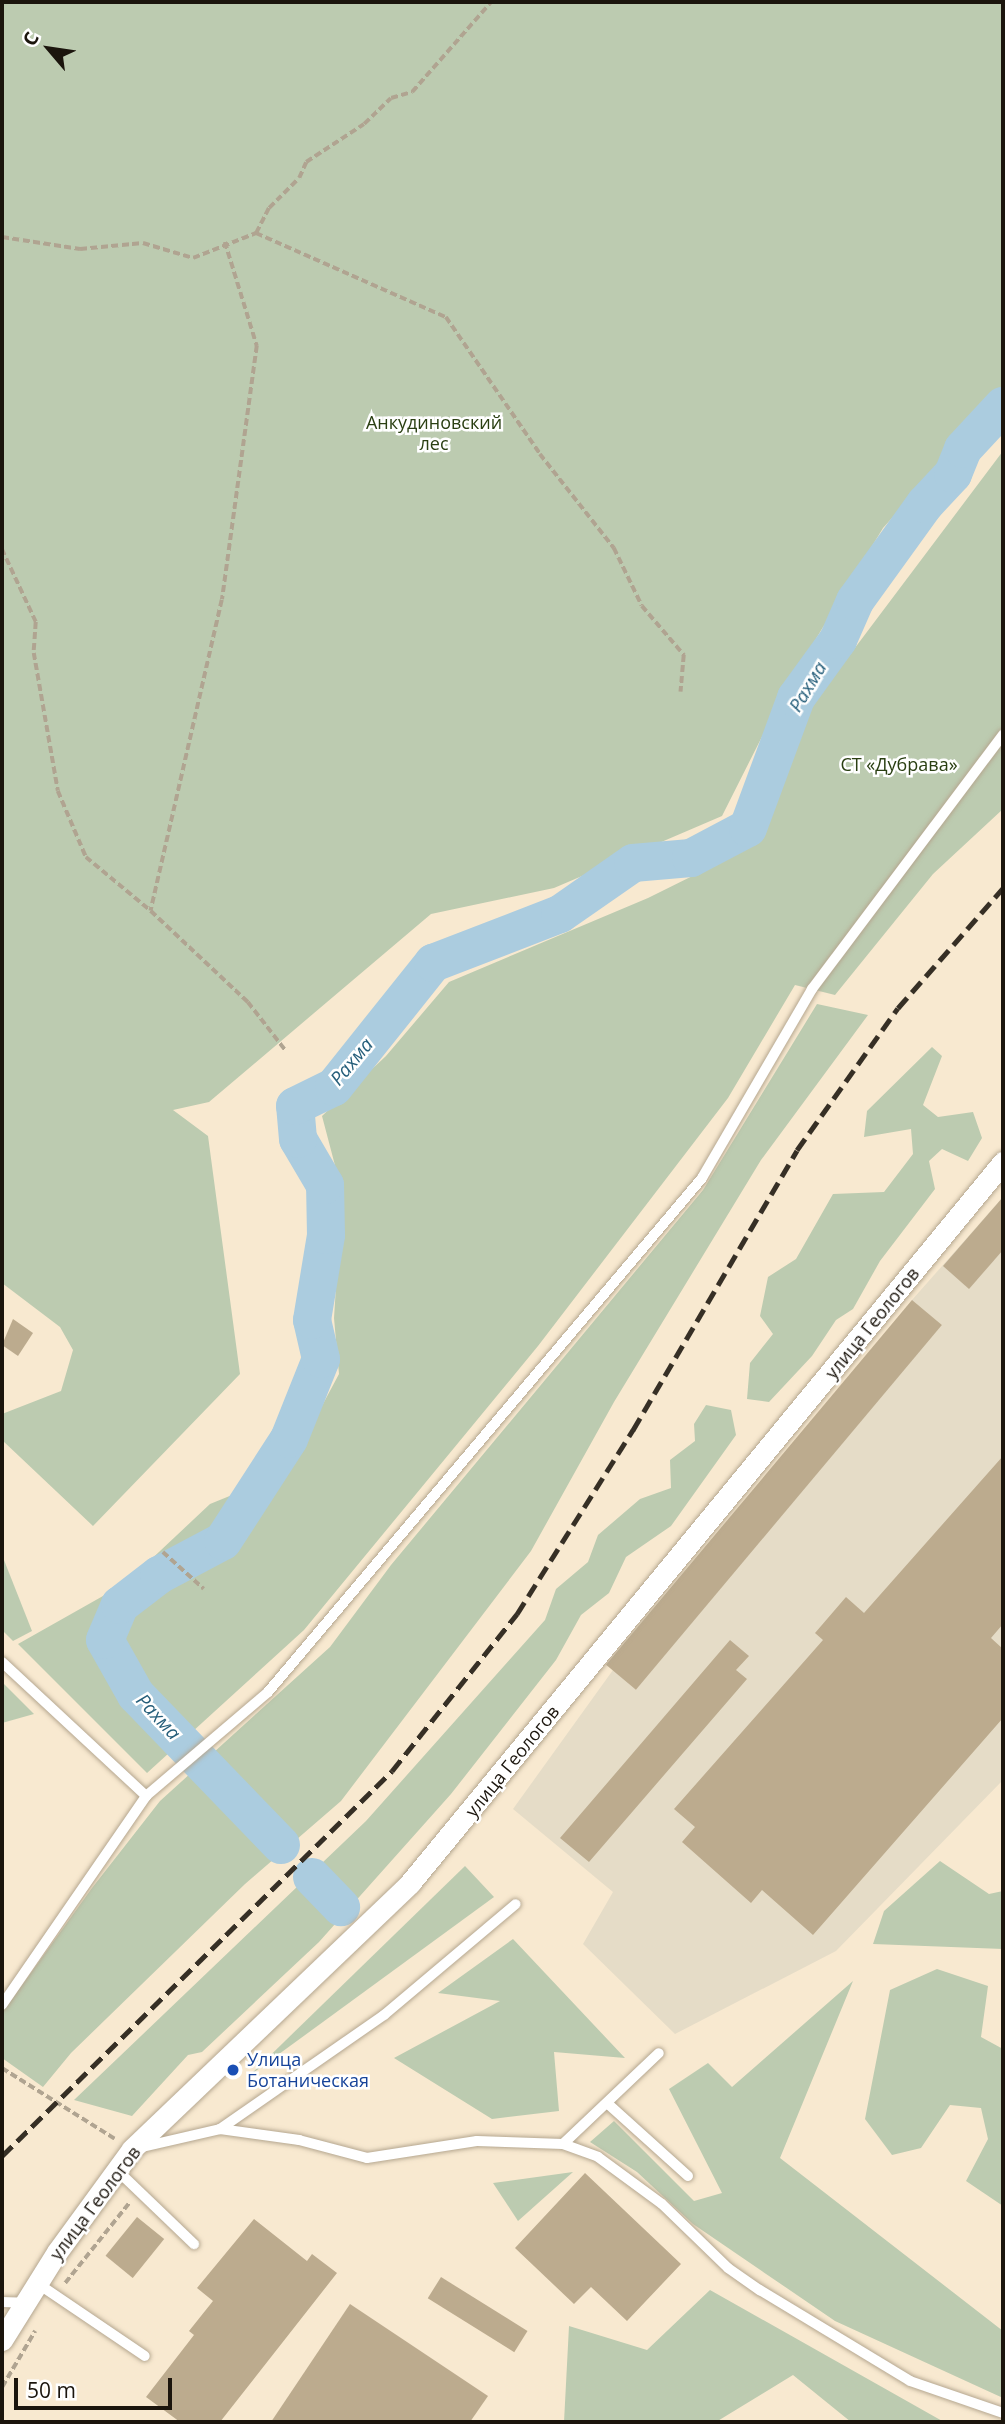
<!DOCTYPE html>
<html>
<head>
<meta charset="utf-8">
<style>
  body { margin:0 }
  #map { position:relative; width:1005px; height:2424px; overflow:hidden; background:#f8e9d0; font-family:"Open Sans",sans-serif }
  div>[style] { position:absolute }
  .industrial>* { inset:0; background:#e5dcc7 }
  .green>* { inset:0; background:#bccbb0 }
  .river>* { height:38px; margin:-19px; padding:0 19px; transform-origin:19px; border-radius:19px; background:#abccdf }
  .building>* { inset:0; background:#bcab8e; transform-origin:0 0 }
  .path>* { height:3.5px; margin-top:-1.75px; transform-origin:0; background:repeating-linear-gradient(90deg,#b0a491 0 7px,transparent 0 10.5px) }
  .roads { filter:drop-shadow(0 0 2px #b5a790) drop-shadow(0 0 2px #b5a790) }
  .lane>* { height:10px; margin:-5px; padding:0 5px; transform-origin:5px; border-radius:5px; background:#fff }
  .street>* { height:21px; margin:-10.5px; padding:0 10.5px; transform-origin:10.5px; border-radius:10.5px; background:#fff }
  .rail>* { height:5px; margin-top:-2.5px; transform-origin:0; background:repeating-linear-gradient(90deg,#362f25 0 14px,transparent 0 21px) }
  .dots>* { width:19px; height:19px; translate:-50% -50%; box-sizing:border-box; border:4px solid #fff; border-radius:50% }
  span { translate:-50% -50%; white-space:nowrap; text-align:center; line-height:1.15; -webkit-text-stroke:5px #fff; paint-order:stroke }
  .park-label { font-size:18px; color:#2a3f12 }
  .street-label { font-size:18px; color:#1b150d }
  .transit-label { font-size:18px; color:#164399 }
  .left { translate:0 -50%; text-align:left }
  .water-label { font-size:19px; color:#255e7a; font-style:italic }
  .frame { position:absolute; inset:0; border:4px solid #1b150d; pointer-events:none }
  .north { position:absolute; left:14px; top:14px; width:70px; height:70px; -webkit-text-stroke:5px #fff; paint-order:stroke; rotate:299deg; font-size:19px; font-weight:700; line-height:28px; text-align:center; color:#1b150d }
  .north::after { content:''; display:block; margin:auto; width:24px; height:32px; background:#1b150d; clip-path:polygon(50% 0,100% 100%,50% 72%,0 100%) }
  .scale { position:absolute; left:14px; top:2378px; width:158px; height:32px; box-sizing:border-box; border:4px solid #1b150d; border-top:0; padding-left:9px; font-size:21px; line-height:24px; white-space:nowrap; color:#1b150d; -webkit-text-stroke:5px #fff; paint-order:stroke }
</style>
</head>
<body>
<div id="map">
  <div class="industrial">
    <div style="clip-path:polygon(1003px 1197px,1003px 1780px,836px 1951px,675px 2034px,583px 1944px,613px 1892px,513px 1809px,613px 1670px,912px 1300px)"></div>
  </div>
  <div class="green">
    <div style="clip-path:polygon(2px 2px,1003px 2px,1003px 394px,883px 528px,788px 685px,722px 816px,554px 888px,431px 914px,209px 1102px,173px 1110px,208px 1136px,240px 1374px,93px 1526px,2px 1440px,2px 1414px,61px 1391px,73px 1350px,60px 1327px,2px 1283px)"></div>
    <div style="clip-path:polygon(1003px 451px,1003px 809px,933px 874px,835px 995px,795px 985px,728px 1098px,538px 1346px,304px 1630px,147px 1773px,18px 1644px,126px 1583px,210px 1504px,286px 1473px,339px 1374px,334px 1318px,342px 1192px,322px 1116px,386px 1056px,449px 982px,648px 898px,755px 845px,812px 705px)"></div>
    <div style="clip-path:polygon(817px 1004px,868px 1015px,761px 1160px,614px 1402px,531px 1551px,341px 1801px,245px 1884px,71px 2053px,43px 2087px,2px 2058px,2px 2013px,92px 1888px,160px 1801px,330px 1647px,391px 1565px,703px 1190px)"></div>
    <div style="clip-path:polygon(932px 1047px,942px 1056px,923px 1105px,938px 1117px,973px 1112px,982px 1138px,968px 1161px,942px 1149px,929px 1161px,935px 1189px,880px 1261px,853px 1309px,836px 1320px,812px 1356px,769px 1402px,747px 1399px,750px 1363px,773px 1334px,760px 1316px,768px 1277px,796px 1259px,833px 1194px,884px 1192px,913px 1154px,911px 1129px,864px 1137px,867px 1111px)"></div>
    <div style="clip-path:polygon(706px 1405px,731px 1410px,736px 1435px,671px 1526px,626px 1557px,609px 1593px,581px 1615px,556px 1660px,451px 1794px,319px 1942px,202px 2052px,188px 2055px,132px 2116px,74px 2100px,366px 1821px,545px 1620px,556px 1589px,588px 1562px,598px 1535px,640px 1499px,671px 1488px,670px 1460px,695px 1441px,694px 1424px)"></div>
    <div style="clip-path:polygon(2px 1555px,32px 1631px,13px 1641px,2px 1630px)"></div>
    <div style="clip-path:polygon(2px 1682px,34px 1714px,2px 1723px)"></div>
    <div style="clip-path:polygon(940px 1861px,989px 1894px,1003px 1891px,1003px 1949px,873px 1944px,884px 1911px)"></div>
    <div style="clip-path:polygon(465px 1866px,494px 1897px,249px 2076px)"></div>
    <div style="clip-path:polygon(513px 1939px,625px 2058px,554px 2052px,559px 2111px,492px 2119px,394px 2058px,500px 2001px,438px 1993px)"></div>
    <div style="clip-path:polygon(937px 1969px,988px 1986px,981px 2037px,1003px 2049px,1003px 2206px,966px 2181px,988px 2139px,981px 2108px,950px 2105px,921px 2148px,892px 2155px,865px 2119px,890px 1990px)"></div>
    <div style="clip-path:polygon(853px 1981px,780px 2158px,1003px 2331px,1003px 2398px,835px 2321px,693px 2224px,637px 2172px,590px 2142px,614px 2121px,694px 2201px,722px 2193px,669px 2089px,708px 2063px,732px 2087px)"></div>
    <div style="clip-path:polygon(573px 2172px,518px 2221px,493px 2183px)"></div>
    <div style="clip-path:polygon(710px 2290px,944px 2422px,851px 2422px,793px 2375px,716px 2422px,564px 2422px,569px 2326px,647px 2350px)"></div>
  </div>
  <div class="river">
    <div style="left:281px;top:1845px;width:209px;rotate:-134deg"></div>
    <div style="left:136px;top:1695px;width:63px;rotate:-119.4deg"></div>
    <div style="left:105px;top:1640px;width:38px;rotate:-67deg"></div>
    <div style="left:120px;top:1605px;width:49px;rotate:-37.6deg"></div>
    <div style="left:159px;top:1575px;width:72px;rotate:-28deg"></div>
    <div style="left:223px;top:1541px;width:121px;rotate:-57.1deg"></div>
    <div style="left:289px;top:1439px;width:86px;rotate:-68.2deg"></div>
    <div style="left:321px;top:1359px;width:40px;rotate:-103deg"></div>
    <div style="left:312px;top:1320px;width:86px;rotate:-80.6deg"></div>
    <div style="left:326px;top:1235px;width:50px;rotate:-91.1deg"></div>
    <div style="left:325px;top:1185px;width:53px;rotate:-120.4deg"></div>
    <div style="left:298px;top:1139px;width:33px;rotate:-95deg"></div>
    <div style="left:295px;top:1106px;width:43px;rotate:-26deg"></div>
    <div style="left:334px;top:1087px;width:159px;rotate:-51.4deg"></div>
    <div style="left:433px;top:963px;width:136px;rotate:-21.1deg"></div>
    <div style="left:560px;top:914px;width:89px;rotate:-34.9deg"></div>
    <div style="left:633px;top:863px;width:58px;rotate:-4.9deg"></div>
    <div style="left:691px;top:858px;width:64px;rotate:-27.8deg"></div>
    <div style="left:748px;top:828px;width:139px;rotate:-69.7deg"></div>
    <div style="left:796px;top:698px;width:72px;rotate:-54.1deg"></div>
    <div style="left:838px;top:640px;width:43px;rotate:-66.4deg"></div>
    <div style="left:855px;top:601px;width:120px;rotate:-54.2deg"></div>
    <div style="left:925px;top:504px;width:41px;rotate:-47deg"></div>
    <div style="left:953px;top:474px;width:27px;rotate:-68deg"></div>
    <div style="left:963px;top:449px;width:59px;rotate:-47.1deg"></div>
    <div style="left:312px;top:1877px;width:42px;rotate:46deg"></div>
  </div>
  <div class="building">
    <div style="clip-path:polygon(1003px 1197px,1003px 1250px,969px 1289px,943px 1266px)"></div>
    <div style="left:912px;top:1300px;width:39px;height:476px;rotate:40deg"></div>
    <div style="clip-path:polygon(13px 1319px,33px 1333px,18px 1356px,2px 1345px)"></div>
    <div style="clip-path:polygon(1003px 1456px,1003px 1624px,991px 1638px,1003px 1649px,1003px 1718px,813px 1935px,762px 1890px,751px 1903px,682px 1842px,695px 1827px,674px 1809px,823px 1640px,815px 1633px,846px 1597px,864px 1613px)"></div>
    <div style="clip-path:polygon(730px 1640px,749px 1656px,736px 1670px,747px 1679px,589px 1862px,560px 1838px)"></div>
    <div style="clip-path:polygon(585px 2173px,681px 2264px,627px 2321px,591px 2287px,574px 2304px,515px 2248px)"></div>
    <div style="left:137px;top:2217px;width:35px;height:50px;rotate:39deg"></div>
    <div style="clip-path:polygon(254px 2219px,307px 2261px,312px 2254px,337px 2273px,220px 2422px,180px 2422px,146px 2397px,194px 2335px,189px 2331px,213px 2301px,197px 2288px)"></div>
    <div style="left:441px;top:2277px;width:102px;height:25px;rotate:32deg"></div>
    <div style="clip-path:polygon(350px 2304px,488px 2396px,470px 2422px,271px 2422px)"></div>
  </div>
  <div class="path">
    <div style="left:256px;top:233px;width:208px;rotate:23.9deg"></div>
    <div style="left:446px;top:317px;width:166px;rotate:55.5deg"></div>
    <div style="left:540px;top:454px;width:120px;rotate:51.8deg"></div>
    <div style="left:614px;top:548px;width:64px;rotate:64.2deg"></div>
    <div style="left:642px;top:606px;width:65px;rotate:49.4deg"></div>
    <div style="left:684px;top:655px;width:37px;rotate:95deg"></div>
    <div style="left:2px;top:237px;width:79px;rotate:8.7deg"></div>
    <div style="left:80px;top:249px;width:63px;rotate:-5.4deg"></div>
    <div style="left:143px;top:243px;width:52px;rotate:16.7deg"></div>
    <div style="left:193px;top:258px;width:68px;rotate:-21.6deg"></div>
    <div style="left:256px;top:233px;width:28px;rotate:-63deg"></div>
    <div style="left:269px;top:208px;width:42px;rotate:-45deg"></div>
    <div style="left:299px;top:178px;width:17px;rotate:-66deg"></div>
    <div style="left:306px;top:162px;width:69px;rotate:-33.2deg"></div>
    <div style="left:364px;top:124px;width:37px;rotate:-44deg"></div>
    <div style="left:391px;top:98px;width:22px;rotate:-16deg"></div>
    <div style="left:412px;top:92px;width:120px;rotate:-48.7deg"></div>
    <div style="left:225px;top:242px;width:109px;rotate:72.9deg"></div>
    <div style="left:257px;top:346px;width:256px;rotate:97.8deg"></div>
    <div style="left:222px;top:600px;width:319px;rotate:102.9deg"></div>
    <div style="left:151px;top:911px;width:133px;rotate:43.2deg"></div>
    <div style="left:248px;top:1002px;width:62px;rotate:52.2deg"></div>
    <div style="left:2px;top:549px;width:81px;rotate:65deg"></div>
    <div style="left:36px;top:622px;width:31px;rotate:94deg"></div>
    <div style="left:34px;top:653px;width:140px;rotate:80.1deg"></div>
    <div style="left:58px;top:791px;width:72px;rotate:67deg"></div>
    <div style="left:86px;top:857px;width:85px;rotate:39.7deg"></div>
    <div style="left:163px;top:1552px;width:55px;rotate:42.1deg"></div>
    <div style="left:2px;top:2068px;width:133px;rotate:32.1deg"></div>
    <div style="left:65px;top:2283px;width:104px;rotate:-51.3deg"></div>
    <div style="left:2px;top:2387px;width:65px;rotate:-59.5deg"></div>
  </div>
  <div class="roads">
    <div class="lane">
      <div style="left:2px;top:1662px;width:197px;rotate:42.9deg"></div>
      <div style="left:2px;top:2005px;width:254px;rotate:-55.4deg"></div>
      <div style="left:146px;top:1796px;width:160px;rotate:-40.4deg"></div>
      <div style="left:268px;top:1692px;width:673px;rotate:-49.82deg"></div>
      <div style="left:702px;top:1178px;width:219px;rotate:-59.8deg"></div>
      <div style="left:812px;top:989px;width:318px;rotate:-53.1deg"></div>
      <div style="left:607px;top:2103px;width:109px;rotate:42deg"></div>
      <div style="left:220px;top:2129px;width:200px;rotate:-34.8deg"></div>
      <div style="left:384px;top:2015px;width:172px;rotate:-40.1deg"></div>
      <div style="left:563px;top:2144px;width:132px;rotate:-43.5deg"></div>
      <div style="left:138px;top:2148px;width:84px;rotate:-13deg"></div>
      <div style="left:220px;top:2129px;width:80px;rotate:7.9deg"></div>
      <div style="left:299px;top:2140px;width:70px;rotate:14.8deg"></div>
      <div style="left:367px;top:2158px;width:111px;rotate:-8.8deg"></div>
      <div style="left:477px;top:2141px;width:86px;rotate:2deg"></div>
      <div style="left:563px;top:2144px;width:37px;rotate:20deg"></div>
      <div style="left:598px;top:2157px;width:79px;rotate:36.3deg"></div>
      <div style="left:662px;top:2204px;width:92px;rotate:44.1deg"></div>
      <div style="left:728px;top:2268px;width:39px;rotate:35deg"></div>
      <div style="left:760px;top:2290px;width:175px;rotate:31.2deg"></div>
      <div style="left:910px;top:2381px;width:98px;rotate:19deg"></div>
      <div style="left:117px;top:2170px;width:107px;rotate:43.9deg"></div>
      <div style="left:37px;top:2283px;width:130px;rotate:34.1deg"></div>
      <div style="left:2px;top:2302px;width:23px;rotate:2deg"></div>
    </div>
    <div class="street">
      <div style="left:2px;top:2340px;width:104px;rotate:-58deg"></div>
      <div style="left:57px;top:2252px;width:127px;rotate:-53.9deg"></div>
      <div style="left:132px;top:2149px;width:385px;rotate:-43.7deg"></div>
      <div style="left:410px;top:1883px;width:934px;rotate:-50.56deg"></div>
    </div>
  </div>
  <div class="rail">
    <div style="left:2px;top:2156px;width:548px;rotate:-44.63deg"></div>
    <div style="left:392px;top:1771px;width:201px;rotate:-51.5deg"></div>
    <div style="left:517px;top:1614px;width:218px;rotate:-57.8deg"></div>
    <div style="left:633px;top:1430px;width:324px;rotate:-59.6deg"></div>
    <div style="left:797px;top:1150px;width:174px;rotate:-54.6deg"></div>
    <div style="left:898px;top:1008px;width:159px;rotate:-48.8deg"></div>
  </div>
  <div class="dots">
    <div style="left:233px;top:2070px;background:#1a4fb4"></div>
  </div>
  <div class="park-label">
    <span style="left:434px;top:433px">Анкудиновский<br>лес</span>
    <span style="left:899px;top:764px">СТ «Дубрава»</span>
  </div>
  <div class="street-label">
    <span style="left:872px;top:1323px;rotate:-51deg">улица Геологов</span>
    <span style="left:512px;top:1761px;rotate:-51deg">улица Геологов</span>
    <span style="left:95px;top:2203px;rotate:-53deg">улица Геологов</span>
  </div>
  <div class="transit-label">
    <span class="left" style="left:247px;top:2070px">Улица<br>Ботаническая</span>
  </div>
  <div class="water-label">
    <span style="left:808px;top:687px;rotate:-59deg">Рахма</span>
    <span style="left:352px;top:1062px;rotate:-50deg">Рахма</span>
    <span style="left:158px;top:1717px;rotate:47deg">Рахма</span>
  </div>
  <div class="frame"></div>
  <div class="north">С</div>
  <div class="scale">50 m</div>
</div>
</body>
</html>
